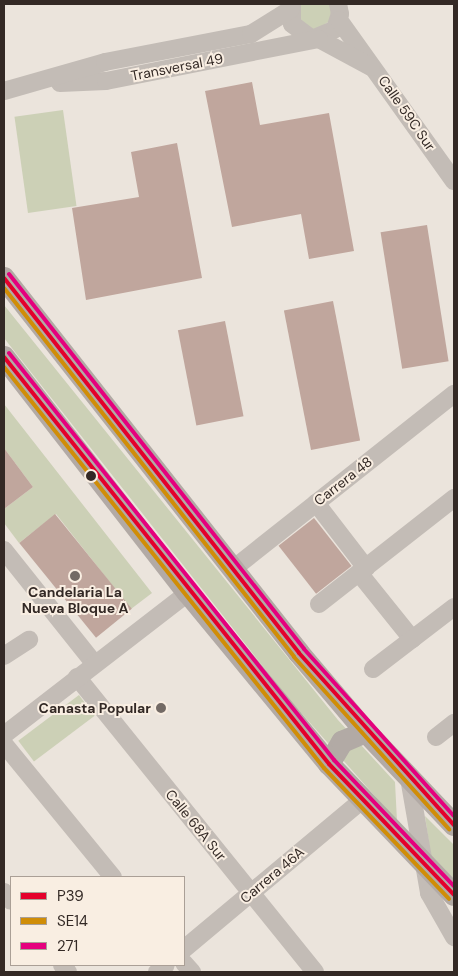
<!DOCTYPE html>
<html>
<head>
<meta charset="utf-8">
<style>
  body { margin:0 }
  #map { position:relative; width:458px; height:976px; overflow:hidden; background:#ebe4dc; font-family:"DM Sans",sans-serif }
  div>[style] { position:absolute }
  .green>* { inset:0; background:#ccd0b6; transform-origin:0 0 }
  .building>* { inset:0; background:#c0a69d; transform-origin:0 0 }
  .minor>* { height:18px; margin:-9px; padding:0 9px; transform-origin:9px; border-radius:9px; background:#c3bcb6 }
  .major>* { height:22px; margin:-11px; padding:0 11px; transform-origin:11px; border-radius:11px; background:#b2aaa5 }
  .bus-1>* { height:4px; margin:-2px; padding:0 2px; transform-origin:2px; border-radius:2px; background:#e4002b }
  .bus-2>* { height:4px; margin:-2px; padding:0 2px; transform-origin:2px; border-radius:2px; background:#d08d07 }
  .bus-3>* { height:4px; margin:-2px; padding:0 2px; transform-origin:2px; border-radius:2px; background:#e5007d }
  .dots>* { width:14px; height:14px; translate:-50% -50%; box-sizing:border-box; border:2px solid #f9eee2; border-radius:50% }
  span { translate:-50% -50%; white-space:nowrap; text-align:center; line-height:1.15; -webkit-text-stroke:4px #f9eee2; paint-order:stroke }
  .street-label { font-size:14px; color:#332925 }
  .poi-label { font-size:14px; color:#332925; font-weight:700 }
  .right { translate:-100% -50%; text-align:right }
  .frame { position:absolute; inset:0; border:5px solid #332925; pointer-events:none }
  .legend { position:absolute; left:10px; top:876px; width:175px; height:90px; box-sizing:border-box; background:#f9eee2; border:1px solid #aa9f96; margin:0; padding:6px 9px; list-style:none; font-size:15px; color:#332925 }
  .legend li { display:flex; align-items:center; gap:10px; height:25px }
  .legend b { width:25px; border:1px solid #aa9f96 }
</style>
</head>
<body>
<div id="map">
  <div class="green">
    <div style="clip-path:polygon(292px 4px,338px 4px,340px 14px,306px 37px)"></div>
    <div style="left:63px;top:110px;width:97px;height:49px;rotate:82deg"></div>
    <div style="clip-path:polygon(4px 305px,338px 720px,395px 782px,397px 821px,288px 698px,4px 338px)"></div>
    <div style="clip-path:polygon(4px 404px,152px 593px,131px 609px,56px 514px,19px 543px,4px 523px,4px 509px,33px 487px,4px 448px)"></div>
    <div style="left:79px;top:695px;width:26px;height:76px;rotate:53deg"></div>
    <div style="clip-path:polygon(425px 816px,454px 845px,454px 879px,431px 857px)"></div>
  </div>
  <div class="building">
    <div style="clip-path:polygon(252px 82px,260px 125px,329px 113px,354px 251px,309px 259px,301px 214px,232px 227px,205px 91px)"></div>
    <div style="clip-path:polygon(177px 143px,202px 278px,86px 300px,72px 208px,139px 197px,131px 152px)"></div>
    <div style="left:427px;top:225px;width:138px;height:47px;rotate:81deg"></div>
    <div style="left:333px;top:301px;width:142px;height:50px;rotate:79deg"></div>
    <div style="left:225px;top:321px;width:97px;height:48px;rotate:79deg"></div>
    <div style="clip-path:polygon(4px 448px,33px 487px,4px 509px)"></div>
    <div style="left:55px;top:514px;width:122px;height:46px;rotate:51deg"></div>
    <div style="left:314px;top:518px;width:61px;height:45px;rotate:52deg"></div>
  </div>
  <div class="minor">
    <div style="left:292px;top:4px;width:20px;rotate:90deg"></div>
    <div style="left:292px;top:24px;width:25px;rotate:37deg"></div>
    <div style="left:312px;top:39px;width:25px;rotate:-23deg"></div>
    <div style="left:335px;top:29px;width:16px;rotate:-72deg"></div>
    <div style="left:340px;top:14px;width:10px;rotate:-101deg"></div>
    <div style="left:339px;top:20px;width:198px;rotate:54.5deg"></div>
    <div style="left:319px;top:39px;width:59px;rotate:28.3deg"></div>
    <div style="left:60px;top:83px;width:46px;rotate:-2.5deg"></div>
    <div style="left:106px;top:81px;width:217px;rotate:-11.2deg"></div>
    <div style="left:4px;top:91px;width:105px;rotate:-16deg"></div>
    <div style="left:105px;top:62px;width:149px;rotate:-10.9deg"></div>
    <div style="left:251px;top:34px;width:47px;rotate:-32deg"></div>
    <div style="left:316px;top:503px;width:82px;rotate:52.4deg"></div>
    <div style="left:4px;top:550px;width:144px;rotate:51.5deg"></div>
    <div style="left:233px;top:569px;width:282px;rotate:-38.4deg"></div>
    <div style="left:359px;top:573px;width:85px;rotate:51.2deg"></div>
    <div style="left:319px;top:604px;width:172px;rotate:-38.1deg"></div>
    <div style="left:4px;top:656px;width:30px;rotate:-33deg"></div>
    <div style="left:373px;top:669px;width:102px;rotate:-37.4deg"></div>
    <div style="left:77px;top:677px;width:379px;rotate:51.1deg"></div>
    <div style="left:4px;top:735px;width:232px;rotate:-37.7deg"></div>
    <div style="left:436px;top:737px;width:23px;rotate:-38deg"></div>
    <div style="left:4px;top:744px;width:172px;rotate:50.7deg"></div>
    <div style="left:409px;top:778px;width:117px;rotate:80.1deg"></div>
    <div style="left:429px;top:893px;width:51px;rotate:60.4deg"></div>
    <div style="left:4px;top:892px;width:11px;rotate:52deg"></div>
    <div style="left:184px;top:949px;width:231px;rotate:-39.9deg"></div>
    <div style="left:184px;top:963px;width:12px;rotate:48deg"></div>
    <div style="left:62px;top:965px;width:9px;rotate:49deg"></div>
    <div style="left:157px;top:972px;width:11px;rotate:-38deg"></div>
  </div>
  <div class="major">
    <div style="left:4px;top:278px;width:477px;rotate:51.8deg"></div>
    <div style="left:299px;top:653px;width:104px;rotate:49.7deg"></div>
    <div style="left:366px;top:732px;width:128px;rotate:46.6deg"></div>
    <div style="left:4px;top:357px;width:299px;rotate:52.1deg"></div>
    <div style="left:188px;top:593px;width:222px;rotate:50.5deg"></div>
    <div style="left:329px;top:764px;width:181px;rotate:46.3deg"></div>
    <div style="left:329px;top:764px;width:26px;rotate:-59deg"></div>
    <div style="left:342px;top:742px;width:26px;rotate:-23deg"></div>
  </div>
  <div class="bus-1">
    <div style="left:4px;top:278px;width:477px;rotate:51.8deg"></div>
    <div style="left:299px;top:653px;width:232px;rotate:48deg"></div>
    <div style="left:4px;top:357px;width:521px;rotate:51.39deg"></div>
    <div style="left:329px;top:764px;width:181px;rotate:46.3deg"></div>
  </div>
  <div class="bus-2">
    <div style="left:4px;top:288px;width:469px;rotate:51.8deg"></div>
    <div style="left:294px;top:657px;width:232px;rotate:48deg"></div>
    <div style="left:4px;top:367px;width:513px;rotate:51.41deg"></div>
    <div style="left:324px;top:768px;width:181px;rotate:46.3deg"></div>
  </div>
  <div class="bus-3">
    <div style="left:9px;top:274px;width:477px;rotate:51.8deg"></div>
    <div style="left:304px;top:649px;width:224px;rotate:48.1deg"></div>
    <div style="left:9px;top:353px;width:521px;rotate:51.39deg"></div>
    <div style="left:334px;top:760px;width:174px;rotate:46.4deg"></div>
  </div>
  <div class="dots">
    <div style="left:91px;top:476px;background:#332925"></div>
    <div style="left:75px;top:576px;background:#736a65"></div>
    <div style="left:161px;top:708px;background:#736a65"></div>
  </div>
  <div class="street-label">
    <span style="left:177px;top:67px;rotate:-11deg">Transversal 49</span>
    <span style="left:407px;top:113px;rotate:55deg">Calle 59C Sur</span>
    <span style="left:343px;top:481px;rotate:-38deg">Carrera 48</span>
    <span style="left:196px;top:825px;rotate:51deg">Calle 68A Sur</span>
    <span style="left:272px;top:875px;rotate:-40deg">Carrera 46A</span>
  </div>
  <div class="poi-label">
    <span style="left:75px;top:600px">Candelaria La<br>Nueva Bloque A</span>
    <span class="right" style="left:151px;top:708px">Canasta Popular</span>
  </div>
  <div class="frame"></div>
  <ul class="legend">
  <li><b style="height:6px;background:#e4002b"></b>P39</li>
  <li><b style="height:6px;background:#d08d07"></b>SE14</li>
  <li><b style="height:6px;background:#e5007d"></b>271</li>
  </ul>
</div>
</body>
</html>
